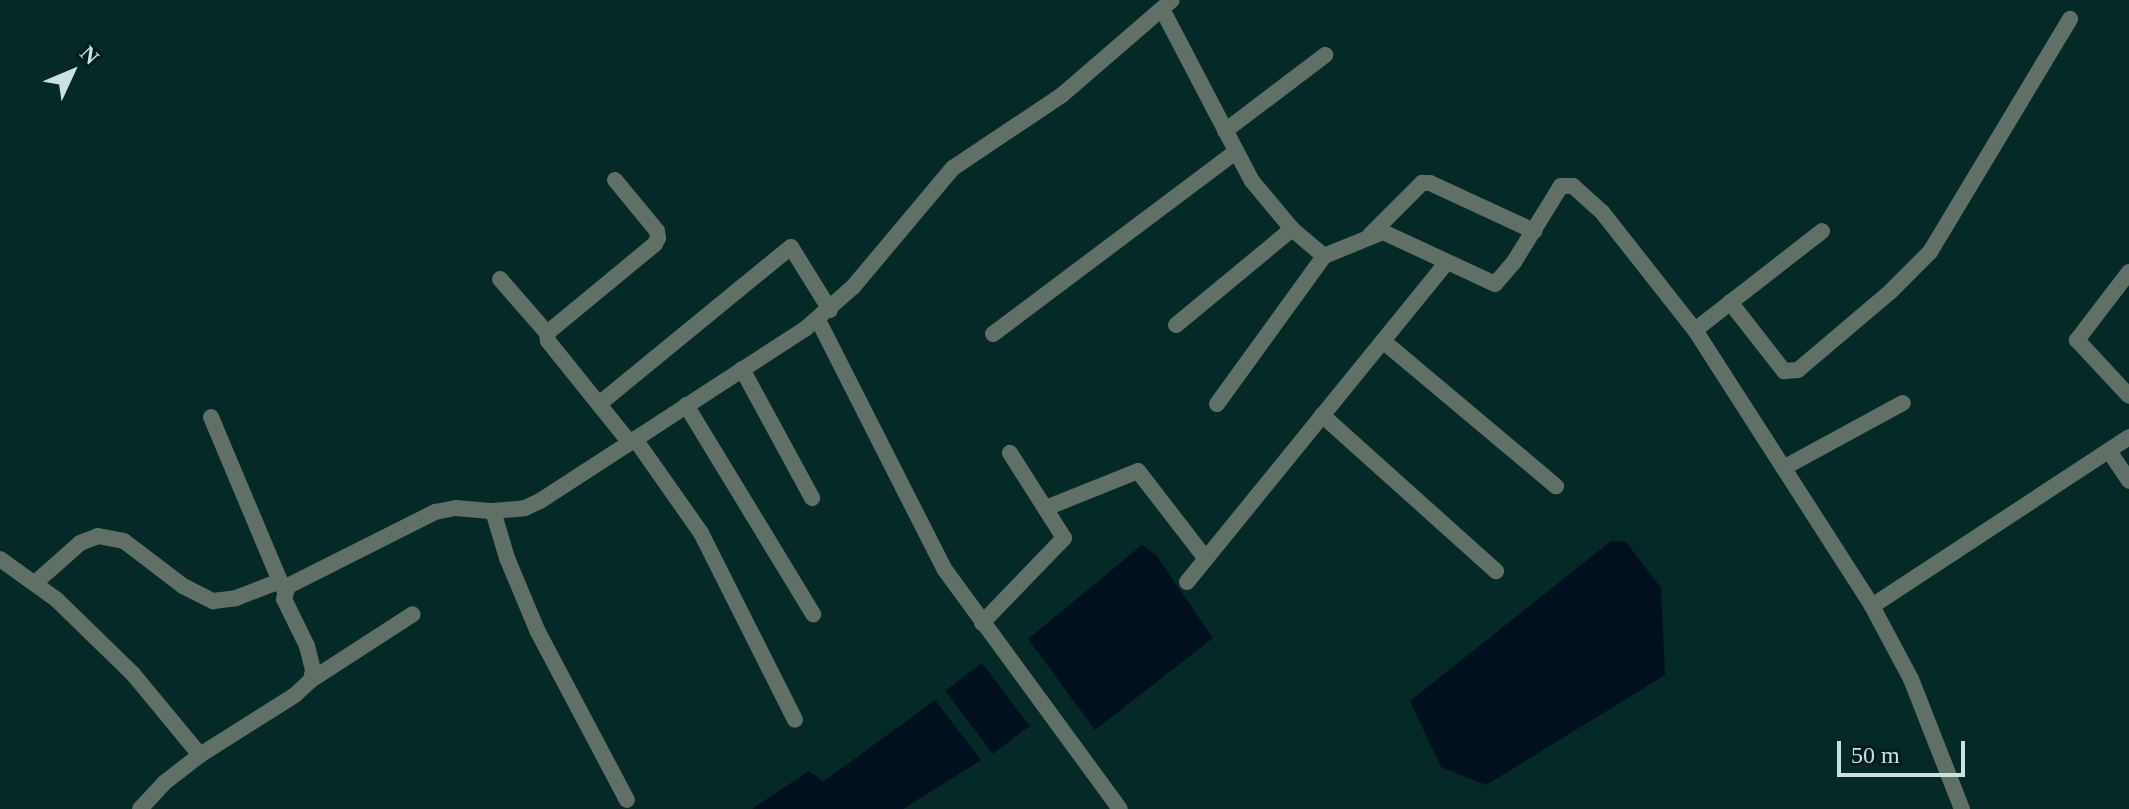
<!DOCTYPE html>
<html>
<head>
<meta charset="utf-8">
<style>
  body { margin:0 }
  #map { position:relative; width:2129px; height:809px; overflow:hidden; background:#052926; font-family:Georgia,serif }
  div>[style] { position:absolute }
  .water>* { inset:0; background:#01101f; transform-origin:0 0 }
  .minor>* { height:16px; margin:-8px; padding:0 8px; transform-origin:8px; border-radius:8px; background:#617066 }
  span { translate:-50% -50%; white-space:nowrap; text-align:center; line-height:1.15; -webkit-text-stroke:7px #001f1c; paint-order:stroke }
  .north { position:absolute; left:32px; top:32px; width:80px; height:80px; -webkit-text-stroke:6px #001f1c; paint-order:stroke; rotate:46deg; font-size:22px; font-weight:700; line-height:32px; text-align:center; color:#cae1de }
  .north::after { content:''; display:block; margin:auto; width:28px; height:36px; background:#cae1de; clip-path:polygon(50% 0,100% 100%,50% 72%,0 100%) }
  .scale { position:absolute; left:1837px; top:741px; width:128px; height:36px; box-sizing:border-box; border:4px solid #cae1de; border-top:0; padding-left:10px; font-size:24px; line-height:28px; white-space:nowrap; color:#cae1de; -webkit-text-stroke:6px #001f1c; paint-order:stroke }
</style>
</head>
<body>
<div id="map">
  <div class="water">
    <div style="clip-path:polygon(1611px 541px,1626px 542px,1661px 588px,1665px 675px,1486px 785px,1441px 767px,1410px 701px)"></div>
    <div style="clip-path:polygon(1142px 545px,1156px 555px,1213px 638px,1095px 730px,1028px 639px)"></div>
    <div style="left:982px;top:663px;width:79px;height:46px;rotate:53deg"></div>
    <div style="clip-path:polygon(935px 700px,981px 760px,903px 809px,752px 809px,809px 771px,823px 782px)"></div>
  </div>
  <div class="minor">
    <div style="left:1162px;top:9px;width:194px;rotate:62.4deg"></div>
    <div style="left:1252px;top:181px;width:62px;rotate:50.2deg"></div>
    <div style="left:1292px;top:229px;width:42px;rotate:40.2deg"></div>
    <div style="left:1324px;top:256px;width:64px;rotate:-22.1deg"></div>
    <div style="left:1383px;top:232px;width:123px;rotate:24.9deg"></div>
    <div style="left:1495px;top:284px;width:29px;rotate:-49deg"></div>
    <div style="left:1514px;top:262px;width:89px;rotate:-58.3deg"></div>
    <div style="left:1561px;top:186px;width:12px"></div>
    <div style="left:1573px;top:186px;width:39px;rotate:42deg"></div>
    <div style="left:1602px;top:212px;width:150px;rotate:51.8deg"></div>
    <div style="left:1695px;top:330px;width:328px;rotate:57.3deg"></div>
    <div style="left:1872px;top:606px;width:83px;rotate:61.9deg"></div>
    <div style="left:1911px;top:679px;width:140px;rotate:68.6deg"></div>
    <div style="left:1225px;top:131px;width:126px;rotate:-37.2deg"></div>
    <div style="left:615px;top:180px;width:66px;rotate:50.5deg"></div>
    <div style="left:657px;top:231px;width:7px;rotate:82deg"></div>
    <div style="left:658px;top:238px;width:7px;rotate:117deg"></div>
    <div style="left:655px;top:244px;width:140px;rotate:140.5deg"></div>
    <div style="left:547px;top:333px;width:8px;rotate:83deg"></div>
    <div style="left:548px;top:341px;width:131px;rotate:51.2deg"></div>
    <div style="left:1370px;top:235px;width:74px;rotate:-45deg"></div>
    <div style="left:1422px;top:183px;width:8px"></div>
    <div style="left:1430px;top:183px;width:115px;rotate:24.8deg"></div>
    <div style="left:2129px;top:272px;width:86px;rotate:127.4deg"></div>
    <div style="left:2077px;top:340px;width:76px;rotate:47.1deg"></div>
    <div style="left:500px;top:279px;width:72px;rotate:49deg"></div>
    <div style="left:1730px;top:302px;width:88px;rotate:52deg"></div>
    <div style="left:1784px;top:371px;width:14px;rotate:-4deg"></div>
    <div style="left:1798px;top:370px;width:121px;rotate:-40.3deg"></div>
    <div style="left:1890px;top:292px;width:57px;rotate:-45deg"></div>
    <div style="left:1930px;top:252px;width:272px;rotate:-59deg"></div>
    <div style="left:818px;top:320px;width:280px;rotate:63.1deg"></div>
    <div style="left:945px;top:570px;width:296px;rotate:53.8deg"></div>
    <div style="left:1176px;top:325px;width:151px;rotate:-39.6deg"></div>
    <div style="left:1695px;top:330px;width:161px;rotate:-37.9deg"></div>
    <div style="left:993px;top:334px;width:303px;rotate:-36.9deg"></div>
    <div style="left:1383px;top:341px;width:226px;rotate:40deg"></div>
    <div style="left:742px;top:369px;width:147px;rotate:61.5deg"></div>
    <div style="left:599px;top:404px;width:248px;rotate:-39.3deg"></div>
    <div style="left:791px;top:247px;width:74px;rotate:58.2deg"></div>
    <div style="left:1217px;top:404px;width:183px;rotate:-54.1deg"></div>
    <div style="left:686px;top:405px;width:245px;rotate:58.7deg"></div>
    <div style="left:1322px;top:415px;width:234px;rotate:41.9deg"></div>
    <div style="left:211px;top:417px;width:186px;rotate:67.2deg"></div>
    <div style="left:635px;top:439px;width:115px;rotate:54.9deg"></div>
    <div style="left:701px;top:533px;width:209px;rotate:63.3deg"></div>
    <div style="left:2109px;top:451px;width:36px;rotate:56deg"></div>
    <div style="left:1785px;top:467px;width:134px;rotate:-28.5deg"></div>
    <div style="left:1046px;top:508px;width:99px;rotate:-21.9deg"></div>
    <div style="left:1138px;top:471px;width:111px;rotate:52.3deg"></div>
    <div style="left:493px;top:511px;width:49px;rotate:73.4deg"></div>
    <div style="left:507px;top:558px;width:80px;rotate:67.3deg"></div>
    <div style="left:538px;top:632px;width:190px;rotate:62.1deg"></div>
    <div style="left:0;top:559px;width:70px;rotate:35.7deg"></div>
    <div style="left:57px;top:600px;width:106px;rotate:44.2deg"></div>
    <div style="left:133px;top:674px;width:105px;rotate:50.4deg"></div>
    <div style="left:1187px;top:582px;width:412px;rotate:-50.9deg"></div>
    <div style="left:35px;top:583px;width:60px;rotate:-41.6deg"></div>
    <div style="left:80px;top:543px;width:19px;rotate:-21deg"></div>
    <div style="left:98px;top:536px;width:26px;rotate:11deg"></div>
    <div style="left:124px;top:541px;width:74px;rotate:37.3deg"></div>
    <div style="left:183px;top:586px;width:34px;rotate:27deg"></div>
    <div style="left:213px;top:601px;width:23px;rotate:-7deg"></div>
    <div style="left:236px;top:598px;width:47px;rotate:-21.1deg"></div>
    <div style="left:1872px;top:606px;width:308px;rotate:-33.3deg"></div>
    <div style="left:982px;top:623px;width:118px;rotate:-46deg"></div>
    <div style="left:1064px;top:538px;width:101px;rotate:-122.4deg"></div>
    <div style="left:311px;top:680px;width:121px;rotate:-32.9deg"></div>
    <div style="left:140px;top:809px;width:35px;rotate:-47deg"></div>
    <div style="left:164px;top:783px;width:46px;rotate:-37.9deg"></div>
    <div style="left:200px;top:755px;width:112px;rotate:-32.3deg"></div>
    <div style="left:295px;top:695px;width:22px;rotate:-43deg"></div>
    <div style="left:311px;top:680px;width:10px;rotate:-79deg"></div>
    <div style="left:313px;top:670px;width:25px;rotate:-104deg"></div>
    <div style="left:307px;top:646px;width:52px;rotate:-116.1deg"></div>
    <div style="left:284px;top:599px;width:14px;rotate:-73deg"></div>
    <div style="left:288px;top:586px;width:165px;rotate:-26.7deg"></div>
    <div style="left:435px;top:512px;width:21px;rotate:-11deg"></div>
    <div style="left:456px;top:508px;width:37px;rotate:5deg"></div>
    <div style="left:493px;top:511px;width:32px;rotate:-5deg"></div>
    <div style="left:525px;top:508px;width:17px;rotate:-25deg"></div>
    <div style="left:540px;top:501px;width:316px;rotate:-33deg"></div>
    <div style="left:805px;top:329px;width:64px;rotate:-41.2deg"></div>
    <div style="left:853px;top:287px;width:155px;rotate:-50deg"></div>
    <div style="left:953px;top:168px;width:131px;rotate:-33.8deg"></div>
    <div style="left:1062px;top:95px;width:145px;rotate:-40.8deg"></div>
  </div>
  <div class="north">N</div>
  <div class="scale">50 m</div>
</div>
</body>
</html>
